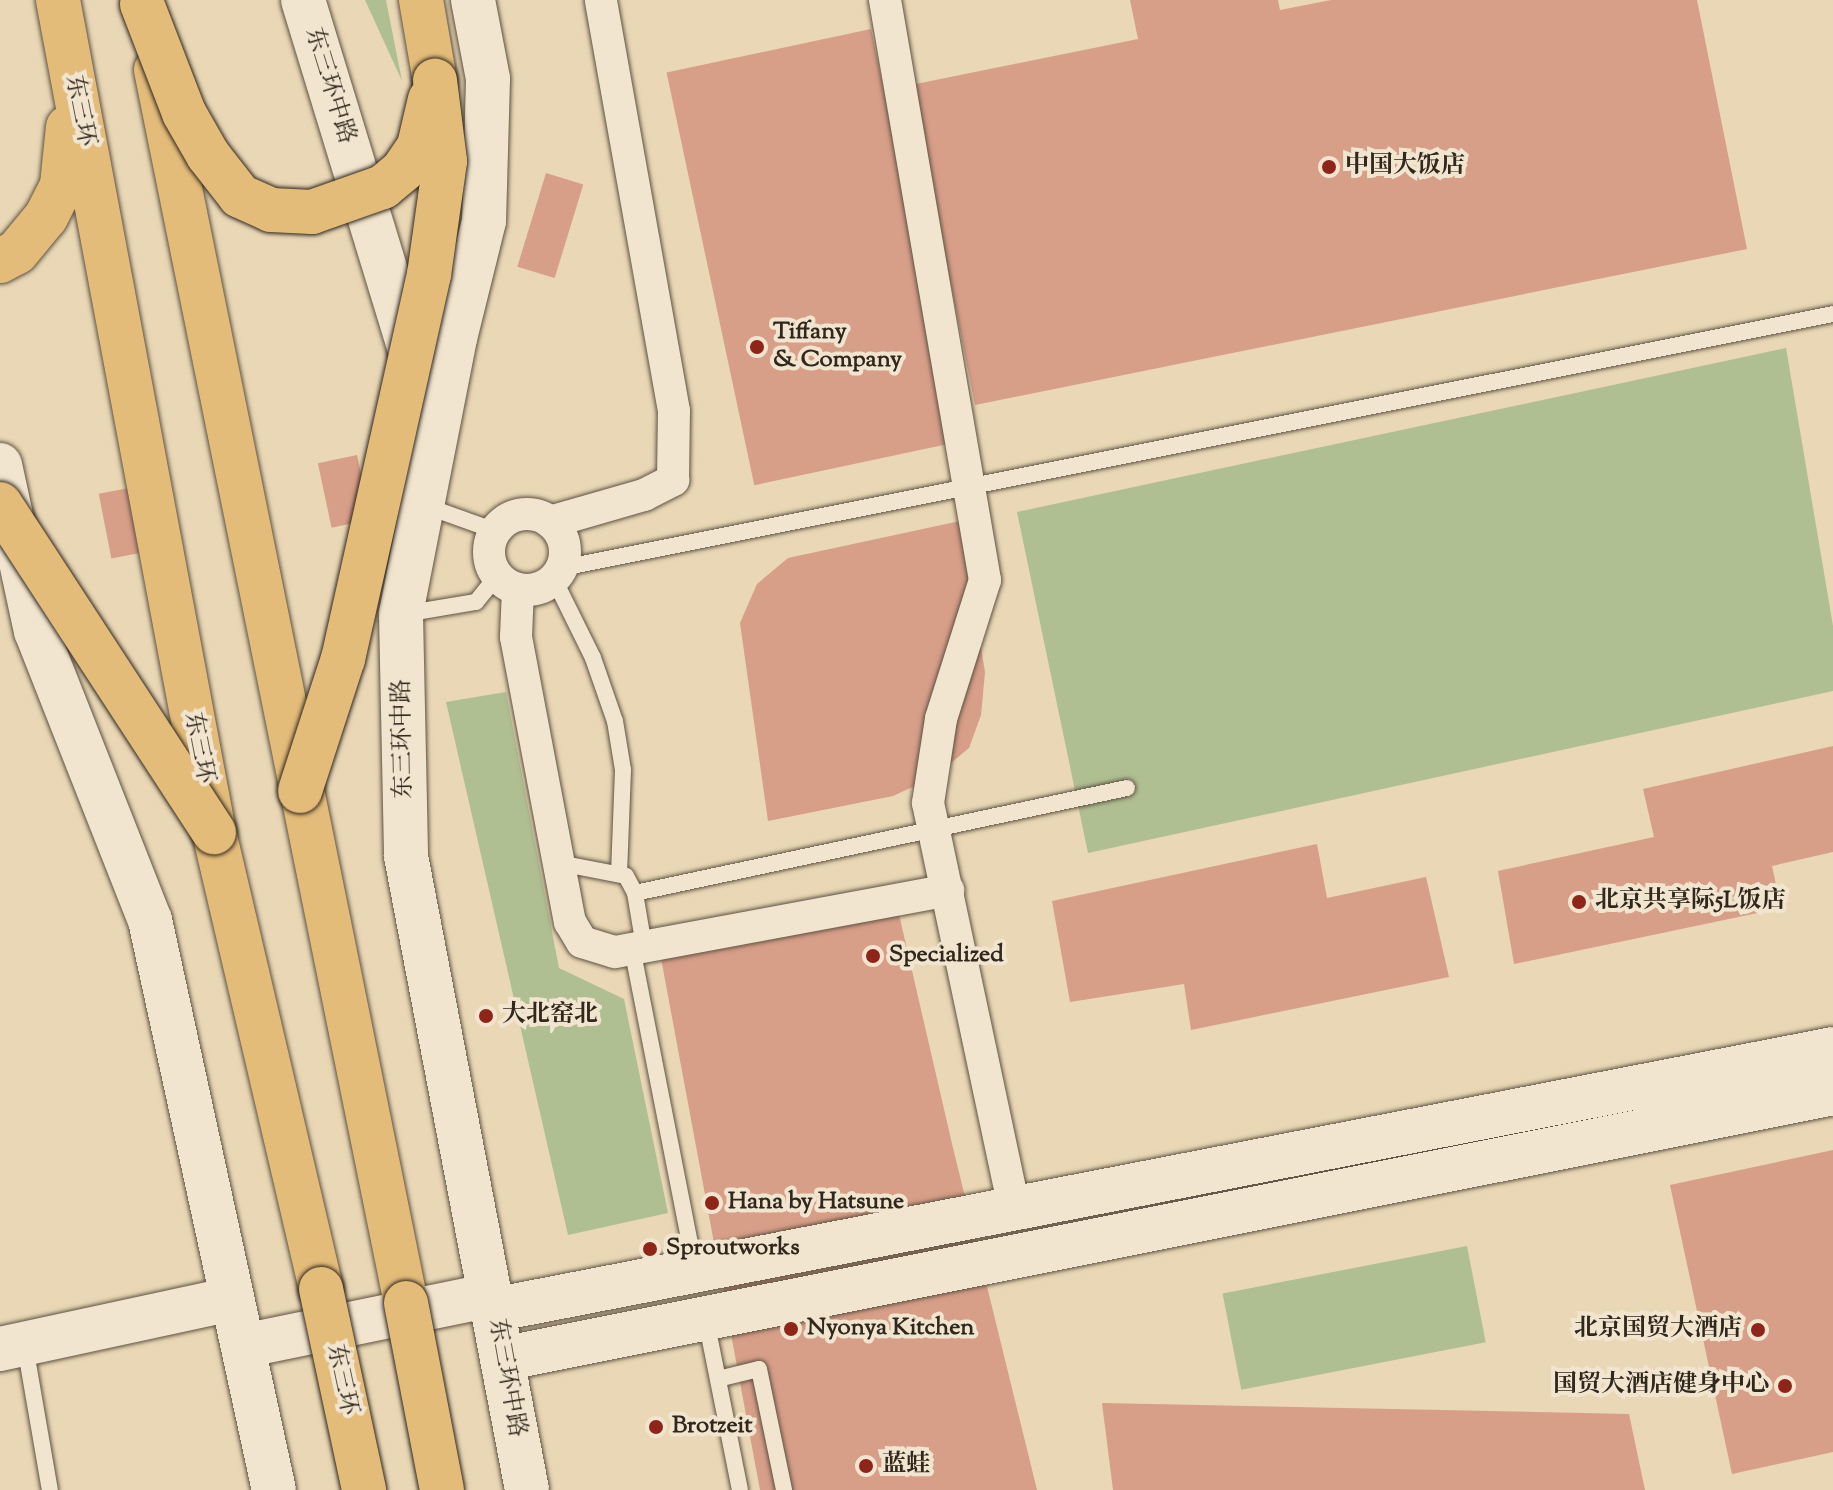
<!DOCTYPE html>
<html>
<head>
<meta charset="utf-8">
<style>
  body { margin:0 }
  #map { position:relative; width:1833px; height:1490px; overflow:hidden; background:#e9d7b5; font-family:"Sorts Mill Goudy","Noto Serif SC",serif }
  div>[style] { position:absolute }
  .green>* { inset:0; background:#b0bf92; transform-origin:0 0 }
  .building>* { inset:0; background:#d79e88; transform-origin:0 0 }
  .roads { filter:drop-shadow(0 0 2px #5e5343) drop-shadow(0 0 2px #5e5343) }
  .lane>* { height:16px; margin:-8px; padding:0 8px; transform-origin:8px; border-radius:8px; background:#f1e5cf }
  .street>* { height:32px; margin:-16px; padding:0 16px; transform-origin:16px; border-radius:16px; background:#f1e5cf }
  .street>.ring { margin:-16px; padding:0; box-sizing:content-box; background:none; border:32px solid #f1e5cf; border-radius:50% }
  .secondary>* { height:44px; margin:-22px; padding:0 22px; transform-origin:22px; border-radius:22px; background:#f1e5cf }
  .highway>* { height:44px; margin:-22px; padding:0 22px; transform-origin:22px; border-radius:22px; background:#e4bc7a }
  .bridges { filter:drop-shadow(0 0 2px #30271d) drop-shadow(0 0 2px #30271d) }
  .highway-bridge>* { height:44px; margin:-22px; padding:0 22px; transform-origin:22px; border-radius:22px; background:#e4bc7a }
  .dots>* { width:22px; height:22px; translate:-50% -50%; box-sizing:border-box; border:4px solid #f1e5cf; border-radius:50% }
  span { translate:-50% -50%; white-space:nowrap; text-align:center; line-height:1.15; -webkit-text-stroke:8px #f1e5cf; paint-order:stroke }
  .street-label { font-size:24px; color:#30271d }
  .poi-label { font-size:24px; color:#30271d; font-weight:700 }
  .left { translate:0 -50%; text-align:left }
  .right { translate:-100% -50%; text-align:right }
</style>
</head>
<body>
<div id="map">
  <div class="green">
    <div style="clip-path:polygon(365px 0,386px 0,402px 81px)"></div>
    <div style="clip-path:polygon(1786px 348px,1833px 626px,1833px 691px,1088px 853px,1017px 512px)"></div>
    <div style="clip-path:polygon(506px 692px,559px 968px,624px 999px,668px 1213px,568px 1235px,446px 702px)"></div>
    <div style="left:1467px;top:1246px;width:98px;height:249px;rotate:79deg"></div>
  </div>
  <div class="building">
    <div style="clip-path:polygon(1130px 0,1278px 0,1280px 10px,1331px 0,1697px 0,1747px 249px,975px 405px,911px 85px,1138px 39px)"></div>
    <div style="left:871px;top:29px;width:422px;height:209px;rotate:78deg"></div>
    <div style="left:546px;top:173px;width:39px;height:98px;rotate:17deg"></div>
    <div style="left:357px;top:455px;width:66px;height:40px;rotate:78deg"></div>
    <div style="left:139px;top:486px;width:66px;height:41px;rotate:79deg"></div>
    <div style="clip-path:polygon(960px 521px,985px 672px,981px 715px,969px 748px,934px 777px,893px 796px,768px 821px,740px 623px,757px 584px,788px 558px)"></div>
    <div style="clip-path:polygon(1833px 746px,1833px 852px,1772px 866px,1781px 908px,1514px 964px,1498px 871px,1654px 837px,1643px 789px)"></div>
    <div style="clip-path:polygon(1317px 844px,1327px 898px,1426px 877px,1449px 977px,1191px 1030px,1184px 984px,1070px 1002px,1052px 901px)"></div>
    <div style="clip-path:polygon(895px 897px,953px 1148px,1037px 1490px,760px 1490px,658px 942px)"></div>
    <div style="clip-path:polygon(1833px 1150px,1833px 1452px,1732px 1474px,1670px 1185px)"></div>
    <div style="clip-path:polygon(1102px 1403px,1629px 1414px,1645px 1490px,1113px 1490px)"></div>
  </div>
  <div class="roads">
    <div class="lane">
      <div style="left:426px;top:506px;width:74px;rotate:19.7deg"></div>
      <div style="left:562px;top:568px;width:1296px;rotate:-11.3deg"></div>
      <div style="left:554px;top:579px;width:88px;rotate:63.7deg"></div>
      <div style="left:593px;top:658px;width:67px;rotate:70.8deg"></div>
      <div style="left:615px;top:721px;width:50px;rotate:80.7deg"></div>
      <div style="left:623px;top:770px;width:104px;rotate:92.2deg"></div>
      <div style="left:404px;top:614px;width:73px;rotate:-9.5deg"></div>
      <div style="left:476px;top:602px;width:33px;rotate:-51deg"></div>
      <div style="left:559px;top:863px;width:68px;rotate:11deg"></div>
      <div style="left:626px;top:876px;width:19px;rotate:62deg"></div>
      <div style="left:635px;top:893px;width:54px;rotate:80.4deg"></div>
      <div style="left:635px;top:893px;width:503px;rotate:-12.05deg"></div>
      <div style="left:632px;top:948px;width:326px;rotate:78.9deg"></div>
      <div style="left:706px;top:1320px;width:173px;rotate:78.7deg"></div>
      <div style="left:25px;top:1346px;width:146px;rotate:80.2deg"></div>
      <div style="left:718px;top:1379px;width:42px;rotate:-13.7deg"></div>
      <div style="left:759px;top:1369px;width:124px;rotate:78.3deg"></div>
    </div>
    <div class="street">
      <div style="left:885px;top:0;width:589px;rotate:80.22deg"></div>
      <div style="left:985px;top:580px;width:146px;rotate:107.6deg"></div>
      <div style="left:941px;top:719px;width:85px;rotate:98.8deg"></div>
      <div style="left:928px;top:803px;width:414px;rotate:78deg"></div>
      <div class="ring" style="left:489px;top:514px;width:44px;height:44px"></div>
      <div style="left:550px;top:522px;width:98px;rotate:-16deg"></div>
      <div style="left:644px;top:495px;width:33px;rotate:-27deg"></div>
      <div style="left:673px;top:480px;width:69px;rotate:-89.2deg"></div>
      <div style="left:674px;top:411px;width:417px;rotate:-100.1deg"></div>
      <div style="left:518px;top:589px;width:48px;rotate:92.4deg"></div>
      <div style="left:516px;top:637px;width:290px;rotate:79.3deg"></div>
      <div style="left:570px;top:922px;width:23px;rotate:59deg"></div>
      <div style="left:582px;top:942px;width:34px;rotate:17deg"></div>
      <div style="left:615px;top:952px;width:339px;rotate:-10.5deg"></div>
    </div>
    <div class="secondary">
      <div style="left:303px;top:0;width:387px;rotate:73deg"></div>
      <div style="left:473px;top:0;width:80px;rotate:79.2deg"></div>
      <div style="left:488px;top:79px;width:142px;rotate:91.6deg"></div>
      <div style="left:484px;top:221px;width:121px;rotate:103.9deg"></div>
      <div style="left:455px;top:338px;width:281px;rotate:101.1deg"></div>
      <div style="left:401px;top:614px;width:242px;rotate:88.8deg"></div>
      <div style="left:406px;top:856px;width:645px;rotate:79.19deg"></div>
      <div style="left:0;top:465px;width:170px;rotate:77.8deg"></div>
      <div style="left:36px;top:631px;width:311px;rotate:68.5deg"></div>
      <div style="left:150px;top:920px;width:583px;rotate:77.73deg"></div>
      <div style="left:493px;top:1310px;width:1365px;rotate:-11.02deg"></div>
      <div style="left:243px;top:1346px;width:253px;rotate:-11.6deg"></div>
      <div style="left:0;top:1349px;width:237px;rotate:-12.2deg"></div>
      <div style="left:502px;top:1359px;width:1357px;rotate:-11.3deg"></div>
    </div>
    <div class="highway">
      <div style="left:58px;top:0;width:846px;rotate:79.38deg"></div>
      <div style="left:214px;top:832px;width:469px;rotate:76.8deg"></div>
      <div style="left:421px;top:0;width:82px;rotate:80.2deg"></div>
      <div style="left:156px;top:70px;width:1258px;rotate:78.54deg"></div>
      <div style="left:0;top:261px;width:19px;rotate:-28deg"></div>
      <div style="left:17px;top:252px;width:45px;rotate:-50.4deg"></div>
      <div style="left:46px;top:217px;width:36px;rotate:-63deg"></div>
      <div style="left:62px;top:185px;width:58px;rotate:-84.1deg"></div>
    </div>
  </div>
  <div class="bridges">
    <div class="highway-bridge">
      <div style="left:142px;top:4px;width:117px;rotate:68.9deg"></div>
      <div style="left:184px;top:113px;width:48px;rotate:60.3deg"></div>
      <div style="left:208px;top:155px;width:52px;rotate:52deg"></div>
      <div style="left:240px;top:196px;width:34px;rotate:24deg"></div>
      <div style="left:271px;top:210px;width:41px;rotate:2.8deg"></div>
      <div style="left:312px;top:212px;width:75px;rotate:-19.4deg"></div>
      <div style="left:383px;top:187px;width:26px;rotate:-40deg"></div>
      <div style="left:403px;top:170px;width:29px;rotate:-56deg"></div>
      <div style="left:419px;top:146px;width:48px;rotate:-76.8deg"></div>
      <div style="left:0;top:504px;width:392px;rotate:56.9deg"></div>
      <div style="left:300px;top:791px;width:139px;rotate:-72deg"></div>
      <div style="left:343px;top:659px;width:394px;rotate:-77.4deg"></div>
      <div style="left:429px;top:275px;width:115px;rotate:-82deg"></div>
      <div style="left:445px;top:161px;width:81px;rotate:-97.1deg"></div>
      <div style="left:321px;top:1289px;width:206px;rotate:77.9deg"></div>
      <div style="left:406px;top:1303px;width:190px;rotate:79.1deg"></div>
    </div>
  </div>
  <div class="dots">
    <div style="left:1329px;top:167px;background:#8f2418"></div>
    <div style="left:757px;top:347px;background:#8f2418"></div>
    <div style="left:1579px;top:902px;background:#8f2418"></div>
    <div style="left:873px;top:956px;background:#8f2418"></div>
    <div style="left:486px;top:1016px;background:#8f2418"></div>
    <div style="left:712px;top:1203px;background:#8f2418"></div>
    <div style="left:650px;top:1249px;background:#8f2418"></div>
    <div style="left:791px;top:1329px;background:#8f2418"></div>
    <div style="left:1758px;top:1330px;background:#8f2418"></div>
    <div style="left:1785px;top:1386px;background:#8f2418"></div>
    <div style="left:656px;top:1427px;background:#8f2418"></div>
    <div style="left:866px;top:1466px;background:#8f2418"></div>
  </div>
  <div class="street-label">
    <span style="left:329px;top:86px;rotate:73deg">东三环中路</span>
    <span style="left:79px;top:111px;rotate:79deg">东三环</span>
    <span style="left:404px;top:739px;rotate:-91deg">东三环中路</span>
    <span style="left:198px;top:748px;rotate:79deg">东三环</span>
    <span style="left:506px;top:1378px;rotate:80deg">东三环中路</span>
    <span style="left:341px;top:1380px;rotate:78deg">东三环</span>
  </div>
  <div class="poi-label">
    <span class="left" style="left:1345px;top:167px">中国大饭店</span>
    <span class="left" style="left:773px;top:347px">Tiffany<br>&amp; Company</span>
    <span class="left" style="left:1595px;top:902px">北京共享际5L饭店</span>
    <span class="left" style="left:889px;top:956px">Specialized</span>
    <span class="left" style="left:502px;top:1016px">大北窑北</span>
    <span class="left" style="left:728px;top:1203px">Hana by Hatsune</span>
    <span class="left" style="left:666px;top:1249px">Sproutworks</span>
    <span class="left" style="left:807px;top:1329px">Nyonya Kitchen</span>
    <span class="right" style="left:1742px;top:1330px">北京国贸大酒店</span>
    <span class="right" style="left:1769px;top:1386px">国贸大酒店健身中心</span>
    <span class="left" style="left:672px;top:1427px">Brotzeit</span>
    <span class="left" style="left:882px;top:1466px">蓝蛙</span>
  </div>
</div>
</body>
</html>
